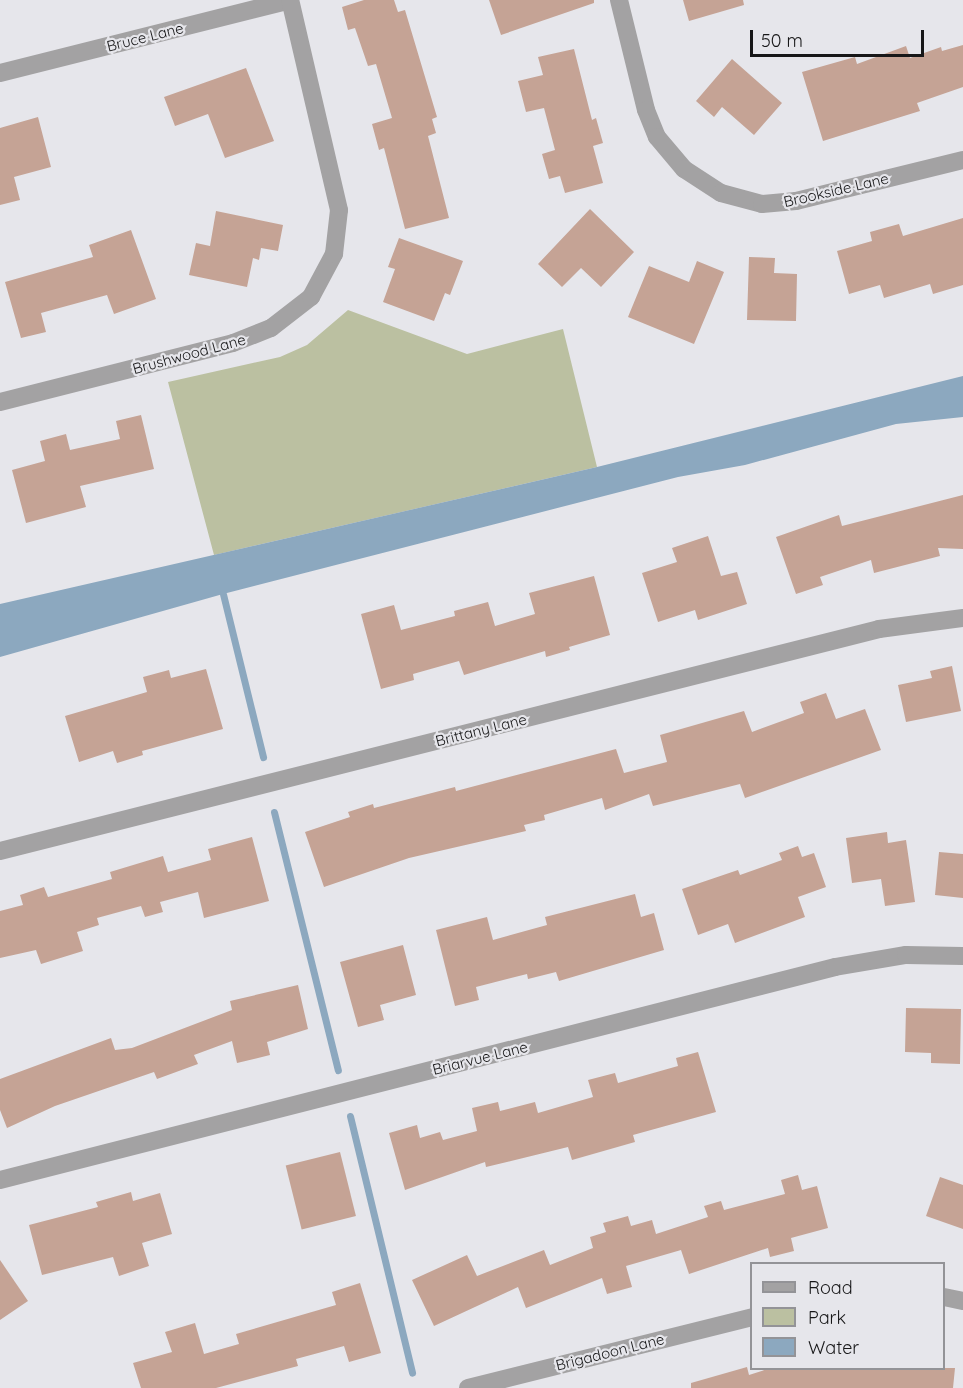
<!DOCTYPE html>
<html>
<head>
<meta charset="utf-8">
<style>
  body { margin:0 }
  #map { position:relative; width:963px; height:1388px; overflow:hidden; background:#e6e6eb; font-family:Quicksand,sans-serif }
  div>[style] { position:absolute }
  .green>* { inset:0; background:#bbc0a1 }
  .water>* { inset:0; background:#8ca8bf }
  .stream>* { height:7px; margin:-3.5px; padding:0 3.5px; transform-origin:3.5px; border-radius:3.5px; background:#8ca8bf }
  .building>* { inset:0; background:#c5a395; transform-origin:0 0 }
  .minor>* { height:18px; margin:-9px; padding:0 9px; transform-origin:9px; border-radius:9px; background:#a3a2a3 }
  span { translate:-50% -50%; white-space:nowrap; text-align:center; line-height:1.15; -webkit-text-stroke:4.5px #e6e6eb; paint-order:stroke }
  .street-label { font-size:15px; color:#171718 }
  .legend { position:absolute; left:750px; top:1262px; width:195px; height:108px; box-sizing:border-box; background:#e6e6eb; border:2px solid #939397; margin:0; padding:8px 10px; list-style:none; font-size:18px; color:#171718 }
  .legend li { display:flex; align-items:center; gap:12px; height:30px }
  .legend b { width:30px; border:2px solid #939397 }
  .scale { position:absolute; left:750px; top:30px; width:174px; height:27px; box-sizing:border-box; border:3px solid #171718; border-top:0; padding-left:8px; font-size:18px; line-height:21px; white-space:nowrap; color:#171718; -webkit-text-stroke:4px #e6e6eb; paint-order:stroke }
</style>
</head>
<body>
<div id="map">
  <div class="green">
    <div style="clip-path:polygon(348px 310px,467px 354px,563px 329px,597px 467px,214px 555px,168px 382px,280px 357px,307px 345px)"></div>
  </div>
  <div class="water">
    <div style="clip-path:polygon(963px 376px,963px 417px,896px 424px,745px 465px,678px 477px,223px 594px,0 657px,0 604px,597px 467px)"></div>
  </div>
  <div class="stream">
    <div style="left:223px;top:594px;width:168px;rotate:76.2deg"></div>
    <div style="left:274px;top:812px;width:266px;rotate:76.1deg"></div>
    <div style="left:350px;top:1116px;width:264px;rotate:76.4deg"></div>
  </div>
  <div class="building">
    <div style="clip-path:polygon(364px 0,394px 0,398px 12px,405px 10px,437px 117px,432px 119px,436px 133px,428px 136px,449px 218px,405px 229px,384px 148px,379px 150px,372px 124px,392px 118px,376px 64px,368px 66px,355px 28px,348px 30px,342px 7px)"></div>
    <div style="clip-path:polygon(489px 0,594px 0,594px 3px,501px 35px)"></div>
    <div style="clip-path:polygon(683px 0,743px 0,744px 5px,689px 21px)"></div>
    <div style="clip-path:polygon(963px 45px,963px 87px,917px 103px,920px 111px,823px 141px,802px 72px,855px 57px,857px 64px,906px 46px,910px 58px,941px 47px,942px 51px)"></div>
    <div style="clip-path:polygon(574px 49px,592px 120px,596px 118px,603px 143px,593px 146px,603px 183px,565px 193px,560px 176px,549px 179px,542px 154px,555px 150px,544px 108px,526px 112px,518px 81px,543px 75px,538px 57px)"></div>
    <div style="clip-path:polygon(732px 59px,782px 103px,754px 135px,722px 107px,714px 117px,696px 101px)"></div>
    <div style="clip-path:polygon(246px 68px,274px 141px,225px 158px,208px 114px,175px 126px,164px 97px)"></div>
    <div style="clip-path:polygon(38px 117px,51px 167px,14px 177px,20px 200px,0 205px,0 128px)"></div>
    <div style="clip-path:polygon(590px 209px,634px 252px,601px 287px,581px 268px,562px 287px,538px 264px)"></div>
    <div style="clip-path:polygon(216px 211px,283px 225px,278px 251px,261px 248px,259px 260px,253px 258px,247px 287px,189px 275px,196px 243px,210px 246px)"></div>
    <div style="clip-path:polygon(963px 218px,963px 285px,933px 294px,930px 284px,884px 298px,880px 285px,849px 294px,837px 251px,872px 241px,870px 232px,899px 224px,903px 236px)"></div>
    <div style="clip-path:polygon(131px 230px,156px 299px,114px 314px,107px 295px,41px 313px,46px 332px,21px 338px,5px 282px,93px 257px,89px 245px)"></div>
    <div style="clip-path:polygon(399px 238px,463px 261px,450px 295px,445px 293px,434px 321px,383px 302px,395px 269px,388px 267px)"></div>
    <div style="clip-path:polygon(749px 257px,775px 258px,774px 273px,797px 274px,796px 321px,747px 320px)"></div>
    <div style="clip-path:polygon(697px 261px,724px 272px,694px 344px,628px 317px,649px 266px,689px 282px)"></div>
    <div style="clip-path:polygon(141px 415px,154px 469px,80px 486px,86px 507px,26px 523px,12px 470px,45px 461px,40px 441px,66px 434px,70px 450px,120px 439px,116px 421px)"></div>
    <div style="clip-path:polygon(963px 495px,963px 549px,938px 548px,940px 556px,874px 573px,871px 560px,820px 577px,823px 585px,796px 594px,776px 537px,839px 515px,842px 526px)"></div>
    <div style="clip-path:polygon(708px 536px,721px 576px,737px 572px,747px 604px,698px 620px,695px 610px,658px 622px,642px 573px,677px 562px,672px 548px)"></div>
    <div style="clip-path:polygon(594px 576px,610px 635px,569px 647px,570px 650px,546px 657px,545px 651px,464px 675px,459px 661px,413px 674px,414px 680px,381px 689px,361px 614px,394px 605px,401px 630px,455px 616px,454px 611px,488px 602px,495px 626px,535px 614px,529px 593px)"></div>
    <div style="clip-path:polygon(952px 666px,961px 711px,906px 722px,898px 685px,932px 678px,930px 671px)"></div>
    <div style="clip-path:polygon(206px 669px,223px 729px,142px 751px,143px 755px,117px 763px,113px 751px,79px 762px,65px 716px,147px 692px,143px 677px,169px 670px,171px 678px)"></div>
    <div style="clip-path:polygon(826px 693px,836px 719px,865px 709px,881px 750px,745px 798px,740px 784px,653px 806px,649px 794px,605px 810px,602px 798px,544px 815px,545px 820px,524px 825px,526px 831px,409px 858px,324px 887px,305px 832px,350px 817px,348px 812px,373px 804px,374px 808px,455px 787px,456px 791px,616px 749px,624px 773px,667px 762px,660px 735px,744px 711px,752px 732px,804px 713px,800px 702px)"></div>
    <div style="clip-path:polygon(887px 832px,888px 843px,906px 840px,915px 902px,885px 906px,881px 879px,852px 883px,846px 838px)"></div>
    <div style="clip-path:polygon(252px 837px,269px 901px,204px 918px,198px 892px,160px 902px,163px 912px,145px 917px,141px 906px,97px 918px,99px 925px,77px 932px,83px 951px,41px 964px,36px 950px,0 958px,0 911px,23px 905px,20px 895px,44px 887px,48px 897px,112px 879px,110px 872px,163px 856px,168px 872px,211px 860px,208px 849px)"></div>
    <div style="clip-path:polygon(798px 846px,802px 857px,814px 853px,826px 887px,798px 897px,805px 917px,735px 943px,728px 924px,698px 935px,682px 889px,738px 870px,740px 875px,782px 860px,779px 853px)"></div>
    <div style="clip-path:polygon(939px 852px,963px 854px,963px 898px,935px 895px)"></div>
    <div style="clip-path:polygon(635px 894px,641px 917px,654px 913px,664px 950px,559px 981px,556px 972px,528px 979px,527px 974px,476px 987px,479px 1000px,455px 1006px,436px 930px,487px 917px,493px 940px,547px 925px,545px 917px)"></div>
    <div style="clip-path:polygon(403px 945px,416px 995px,380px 1005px,384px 1020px,358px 1027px,340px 962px)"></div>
    <div style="clip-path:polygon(298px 985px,308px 1029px,267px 1042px,270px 1055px,237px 1063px,232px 1041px,194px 1055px,198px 1064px,157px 1079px,154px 1072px,55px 1106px,7px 1128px,0 1110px,0 1079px,111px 1038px,115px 1050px,132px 1048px,232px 1010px,230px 1001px)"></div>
    <div style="clip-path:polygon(906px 1008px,961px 1009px,960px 1064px,931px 1063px,931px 1053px,905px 1052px)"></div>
    <div style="clip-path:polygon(698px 1052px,716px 1112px,633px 1135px,635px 1142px,572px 1160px,568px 1147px,486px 1167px,485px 1162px,405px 1190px,389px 1133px,417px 1125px,420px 1138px,440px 1132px,443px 1140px,477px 1131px,472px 1108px,498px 1102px,500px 1111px,535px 1102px,538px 1113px,593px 1097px,588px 1080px,615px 1073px,618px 1083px,678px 1066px,676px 1058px)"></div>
    <div style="left:340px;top:1152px;width:66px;height:56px;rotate:76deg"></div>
    <div style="clip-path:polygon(798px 1175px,802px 1190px,817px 1186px,828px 1228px,791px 1238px,794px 1251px,770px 1257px,768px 1248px,689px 1274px,681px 1250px,626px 1266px,632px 1287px,607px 1294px,602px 1278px,526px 1308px,518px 1287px,434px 1326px,412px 1280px,467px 1255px,477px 1276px,544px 1250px,550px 1265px,593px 1248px,590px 1237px,606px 1232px,603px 1223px,628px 1216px,631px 1226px,652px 1220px,656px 1234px,708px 1217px,704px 1206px,721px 1201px,724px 1210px,785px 1194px,781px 1180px)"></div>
    <div style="clip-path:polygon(940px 1177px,963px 1185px,963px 1229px,926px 1216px)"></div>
    <div style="clip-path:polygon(131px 1192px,133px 1201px,160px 1193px,172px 1234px,142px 1243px,149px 1266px,119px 1276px,113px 1257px,42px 1275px,29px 1225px,98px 1207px,96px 1202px)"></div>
    <div style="clip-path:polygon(0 1260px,28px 1301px,0 1320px)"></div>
    <div style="clip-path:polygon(360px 1283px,381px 1353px,349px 1362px,344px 1346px,296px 1359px,298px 1366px,216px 1388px,141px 1388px,133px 1363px,172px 1352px,165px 1332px,195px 1323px,204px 1354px,239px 1344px,236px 1334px,336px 1305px,332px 1292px)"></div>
    <div style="clip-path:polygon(747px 1367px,749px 1375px,771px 1368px,955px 1368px,953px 1388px,691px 1388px,691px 1383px)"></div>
  </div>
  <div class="minor">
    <div style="left:619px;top:0;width:113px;rotate:76.2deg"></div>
    <div style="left:646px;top:110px;width:29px;rotate:68deg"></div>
    <div style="left:657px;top:137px;width:42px;rotate:49.8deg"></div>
    <div style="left:684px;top:169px;width:44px;rotate:33deg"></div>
    <div style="left:721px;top:193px;width:42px;rotate:15deg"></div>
    <div style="left:762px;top:204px;width:34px;rotate:-5deg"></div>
    <div style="left:796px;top:201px;width:172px;rotate:-13.8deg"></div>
    <div style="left:0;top:73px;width:299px;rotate:-14.1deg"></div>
    <div style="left:0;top:402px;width:240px;rotate:-14.2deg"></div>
    <div style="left:233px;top:343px;width:41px;rotate:-21.5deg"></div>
    <div style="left:271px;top:328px;width:51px;rotate:-37.8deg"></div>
    <div style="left:311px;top:297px;width:49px;rotate:-61.9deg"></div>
    <div style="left:334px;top:254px;width:44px;rotate:-83.5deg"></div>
    <div style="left:339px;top:210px;width:216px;rotate:-103.1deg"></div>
    <div style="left:0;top:851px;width:907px;rotate:-14.17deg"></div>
    <div style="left:879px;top:629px;width:85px;rotate:-7.5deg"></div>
    <div style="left:0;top:1180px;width:862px;rotate:-14.31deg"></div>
    <div style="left:835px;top:967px;width:72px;rotate:-9.6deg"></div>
    <div style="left:906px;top:955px;width:57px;rotate:1deg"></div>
    <div style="left:944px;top:1297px;width:19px;rotate:12deg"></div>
    <div style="left:468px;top:1388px;width:293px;rotate:-14deg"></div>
  </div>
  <div class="street-label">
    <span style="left:145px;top:37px;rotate:-14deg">Bruce Lane</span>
    <span style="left:836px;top:190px;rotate:-13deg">Brookside Lane</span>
    <span style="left:189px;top:354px;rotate:-15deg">Brushwood Lane</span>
    <span style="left:481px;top:730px;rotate:-14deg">Brittany Lane</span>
    <span style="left:480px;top:1058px;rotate:-14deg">Briarvue Lane</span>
    <span style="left:610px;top:1352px;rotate:-14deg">Brigadoon Lane</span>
  </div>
  <ul class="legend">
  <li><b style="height:8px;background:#a3a2a3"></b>Road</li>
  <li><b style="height:16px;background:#bbc0a1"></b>Park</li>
  <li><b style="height:16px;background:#8ca8bf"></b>Water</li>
  </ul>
  <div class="scale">50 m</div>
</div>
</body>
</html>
